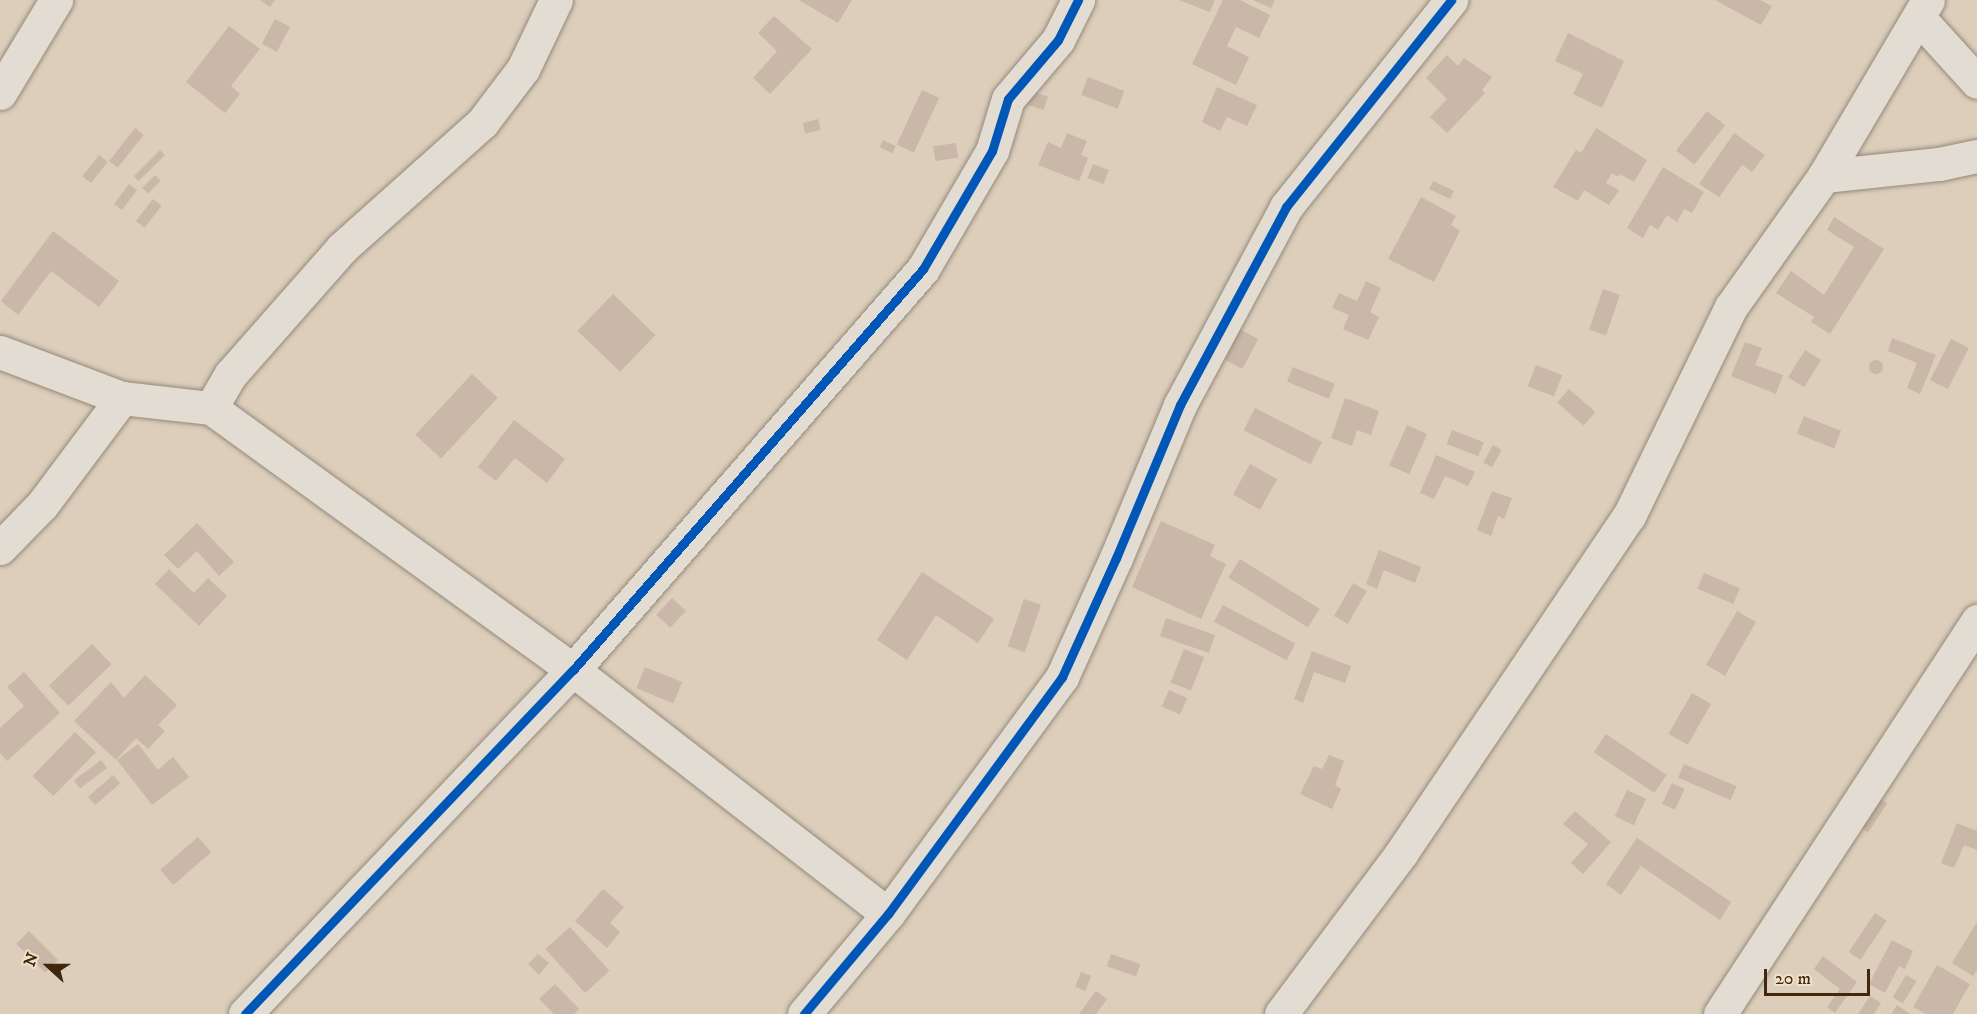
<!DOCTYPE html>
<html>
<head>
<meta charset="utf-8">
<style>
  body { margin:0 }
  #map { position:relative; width:1977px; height:1014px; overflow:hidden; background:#dcceba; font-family:"IM FELL DW Pica",serif }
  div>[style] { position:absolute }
  .building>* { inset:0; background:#c9b7a8; transform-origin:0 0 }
  .round { border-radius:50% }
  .roads { filter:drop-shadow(0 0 2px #94897a) drop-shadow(0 0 2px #94897a) }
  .minor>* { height:33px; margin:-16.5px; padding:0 16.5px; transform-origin:16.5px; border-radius:16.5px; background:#e3dcd2 }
  .cycleway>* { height:9px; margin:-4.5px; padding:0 4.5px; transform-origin:4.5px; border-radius:4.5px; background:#0057b8 }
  span { translate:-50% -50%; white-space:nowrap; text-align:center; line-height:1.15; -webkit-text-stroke:6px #f1e2c9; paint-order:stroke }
  .north { position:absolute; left:18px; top:936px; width:60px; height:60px; -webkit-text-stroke:4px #f1e2c9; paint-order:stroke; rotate:291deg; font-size:16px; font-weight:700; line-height:24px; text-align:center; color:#41270c }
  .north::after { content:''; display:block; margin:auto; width:21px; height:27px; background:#41270c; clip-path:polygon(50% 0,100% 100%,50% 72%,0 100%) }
  .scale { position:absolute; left:1764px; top:969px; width:106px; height:27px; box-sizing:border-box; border:3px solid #41270c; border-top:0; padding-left:8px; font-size:18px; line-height:21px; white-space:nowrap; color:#41270c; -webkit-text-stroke:4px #f1e2c9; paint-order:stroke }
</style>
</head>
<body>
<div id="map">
  <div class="building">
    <div style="clip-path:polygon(260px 0,275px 0,270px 7px)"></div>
    <div style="clip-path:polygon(799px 0,852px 0,838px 23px)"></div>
    <div style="clip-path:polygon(1179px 0,1215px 0,1210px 12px)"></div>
    <div style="clip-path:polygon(1223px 0,1240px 0,1270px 15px,1259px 38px,1236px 27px,1227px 46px,1249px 57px,1236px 85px,1192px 64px)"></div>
    <div style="clip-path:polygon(1253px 0,1275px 0,1271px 8px)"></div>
    <div style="clip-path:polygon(1715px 0,1760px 0,1772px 6px,1761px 25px)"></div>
    <div style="clip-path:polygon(774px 16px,812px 49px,770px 94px,753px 78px,777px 51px,758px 33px)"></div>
    <div style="left:275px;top:19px;width:17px;height:28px;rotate:28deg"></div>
    <div style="clip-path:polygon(229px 26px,260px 49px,231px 86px,240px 94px,225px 113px,186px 82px)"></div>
    <div style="clip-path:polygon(1568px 33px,1624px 61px,1602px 108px,1573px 94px,1583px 74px,1555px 61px)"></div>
    <div style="clip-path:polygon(1447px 55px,1458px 66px,1464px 58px,1492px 77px,1482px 90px,1485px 93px,1447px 133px,1430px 117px,1447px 99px,1426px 78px)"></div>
    <div style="left:1088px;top:77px;width:39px;height:19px;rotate:21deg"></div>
    <div style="clip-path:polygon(1217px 87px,1257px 105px,1247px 126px,1227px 117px,1220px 131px,1202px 122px)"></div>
    <div style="left:922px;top:90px;width:19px;height:60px;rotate:25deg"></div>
    <div style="left:1031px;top:91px;width:18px;height:14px;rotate:19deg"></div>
    <div style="left:1707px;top:111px;width:23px;height:50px;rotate:38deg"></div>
    <div style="left:818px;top:119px;width:11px;height:16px;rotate:75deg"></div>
    <div style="left:135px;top:128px;width:11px;height:42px;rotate:38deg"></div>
    <div style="clip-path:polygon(1596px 128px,1647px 160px,1634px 182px,1620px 174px,1618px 177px,1612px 173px,1606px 183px,1619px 190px,1609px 205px,1584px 190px,1578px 201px,1553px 187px,1576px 150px,1581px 153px)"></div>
    <div style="clip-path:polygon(1067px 133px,1087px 141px,1081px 155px,1088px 158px,1079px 181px,1038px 165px,1048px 142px,1061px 148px)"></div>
    <div style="clip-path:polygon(1734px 133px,1765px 155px,1752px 172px,1742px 165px,1719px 197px,1699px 184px)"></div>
    <div style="left:883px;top:140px;width:14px;height:8px;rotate:25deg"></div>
    <div style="left:956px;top:143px;width:15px;height:23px;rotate:82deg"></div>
    <div style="left:160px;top:150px;width:7px;height:37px;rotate:45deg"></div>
    <div style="left:99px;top:155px;width:11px;height:27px;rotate:38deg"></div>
    <div style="left:1093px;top:164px;width:17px;height:15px;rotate:21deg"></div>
    <div style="clip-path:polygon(1663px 167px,1704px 192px,1692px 213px,1684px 209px,1677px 222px,1667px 215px,1658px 230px,1650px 225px,1643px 238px,1627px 228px)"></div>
    <div style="left:155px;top:175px;width:8px;height:18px;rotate:45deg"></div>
    <div style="left:1433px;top:181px;width:23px;height:9px;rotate:25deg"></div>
    <div style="left:129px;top:184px;width:10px;height:25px;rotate:37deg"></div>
    <div style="clip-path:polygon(1421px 197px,1456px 216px,1451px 225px,1460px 231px,1434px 282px,1388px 259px)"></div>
    <div style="left:153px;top:199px;width:11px;height:28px;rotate:38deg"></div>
    <div style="clip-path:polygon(1834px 217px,1884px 249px,1830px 334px,1811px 322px,1814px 317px,1776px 293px,1791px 271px,1824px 295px,1854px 247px,1827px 230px)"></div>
    <div style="clip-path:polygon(53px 231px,119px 281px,99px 307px,51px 271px,18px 315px,1px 301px)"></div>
    <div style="clip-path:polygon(1366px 281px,1381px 288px,1370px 312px,1379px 317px,1368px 340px,1343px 329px,1349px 315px,1332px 308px,1339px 293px,1357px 301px)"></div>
    <div style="left:1603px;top:289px;width:18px;height:43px;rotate:19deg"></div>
    <div style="left:613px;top:294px;width:59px;height:51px;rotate:44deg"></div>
    <div style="left:1230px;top:324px;width:32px;height:34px;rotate:28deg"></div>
    <div style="clip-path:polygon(1892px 338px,1936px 355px,1920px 394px,1907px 388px,1917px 363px,1888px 351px)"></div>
    <div style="left:1951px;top:339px;width:20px;height:46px;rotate:27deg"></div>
    <div style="clip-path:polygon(1745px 342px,1762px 348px,1755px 365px,1783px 375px,1776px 394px,1731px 376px)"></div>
    <div style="left:1805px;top:350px;width:19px;height:32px;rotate:32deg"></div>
    <div class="round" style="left:1869px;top:360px;width:14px;height:14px"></div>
    <div style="left:1536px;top:365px;width:28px;height:23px;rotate:21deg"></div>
    <div style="left:1293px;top:367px;width:45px;height:16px;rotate:22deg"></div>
    <div style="left:472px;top:374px;width:35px;height:83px;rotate:43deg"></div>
    <div style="left:1569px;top:389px;width:35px;height:18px;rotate:41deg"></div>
    <div style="clip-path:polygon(1345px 398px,1379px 411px,1371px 435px,1357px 430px,1352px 446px,1331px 438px)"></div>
    <div style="left:1255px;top:408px;width:75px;height:25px;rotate:27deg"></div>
    <div style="left:1804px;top:416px;width:40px;height:19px;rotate:22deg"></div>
    <div style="clip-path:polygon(514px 420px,565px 459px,547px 483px,515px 458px,496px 481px,478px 467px)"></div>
    <div style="left:1407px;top:425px;width:22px;height:44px;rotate:24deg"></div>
    <div style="left:1452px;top:430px;width:34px;height:15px;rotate:21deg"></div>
    <div style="left:1493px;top:445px;width:10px;height:20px;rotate:29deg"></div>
    <div style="clip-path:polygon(1436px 455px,1475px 472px,1468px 486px,1445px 476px,1434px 499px,1420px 493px)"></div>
    <div style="left:1250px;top:464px;width:31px;height:35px;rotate:29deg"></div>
    <div style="clip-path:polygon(1492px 491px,1512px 498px,1504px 519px,1498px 516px,1491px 536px,1477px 530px)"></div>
    <div style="clip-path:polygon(1161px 521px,1215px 545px,1210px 556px,1226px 564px,1201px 619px,1132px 587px)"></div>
    <div style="clip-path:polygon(197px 523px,234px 562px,219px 576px,197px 551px,178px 569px,164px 555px)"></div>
    <div style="clip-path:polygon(1379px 550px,1421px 567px,1415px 583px,1384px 570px,1377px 589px,1366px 584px)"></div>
    <div style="left:1240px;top:559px;width:94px;height:22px;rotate:32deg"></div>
    <div style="clip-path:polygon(169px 569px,194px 593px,208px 578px,227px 596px,199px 626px,155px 584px)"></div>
    <div style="clip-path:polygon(922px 572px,994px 619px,978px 643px,936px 615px,907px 660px,877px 640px)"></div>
    <div style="left:1704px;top:573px;width:39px;height:17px;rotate:23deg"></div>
    <div style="left:1353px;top:583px;width:16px;height:38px;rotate:30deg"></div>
    <div style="left:672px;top:598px;width:19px;height:23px;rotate:43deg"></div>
    <div style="left:1024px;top:599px;width:18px;height:50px;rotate:19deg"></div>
    <div style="left:1223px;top:605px;width:82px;height:19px;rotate:28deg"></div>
    <div style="left:1737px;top:611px;width:22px;height:62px;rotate:30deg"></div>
    <div style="left:1166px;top:618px;width:52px;height:19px;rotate:19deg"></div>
    <div style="left:92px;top:644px;width:28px;height:60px;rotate:46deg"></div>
    <div style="left:1184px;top:649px;width:22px;height:36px;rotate:22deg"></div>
    <div style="clip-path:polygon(1312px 651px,1351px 666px,1345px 683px,1314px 672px,1303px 703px,1294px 699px)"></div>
    <div style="left:645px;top:667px;width:40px;height:23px;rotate:22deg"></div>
    <div style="clip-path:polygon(24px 672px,60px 713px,7px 761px,0 753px,0 728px,24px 706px,7px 687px)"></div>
    <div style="clip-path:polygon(145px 675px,177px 705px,158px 725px,165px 731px,148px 749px,136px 738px,116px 760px,74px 721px,111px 682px,124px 698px)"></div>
    <div style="left:1169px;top:690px;width:20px;height:18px;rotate:24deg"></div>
    <div style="left:1692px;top:693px;width:22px;height:47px;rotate:30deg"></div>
    <div style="left:75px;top:732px;width:29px;height:61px;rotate:44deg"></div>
    <div style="left:1606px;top:734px;width:73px;height:22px;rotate:34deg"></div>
    <div style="clip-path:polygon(138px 744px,158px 770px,173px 757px,189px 777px,152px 805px,117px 760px)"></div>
    <div style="clip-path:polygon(1329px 755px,1344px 761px,1335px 785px,1341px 789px,1332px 809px,1300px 794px,1314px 766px,1322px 769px)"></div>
    <div style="left:101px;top:760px;width:10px;height:34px;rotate:53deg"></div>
    <div style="left:1684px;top:764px;width:57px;height:15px;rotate:23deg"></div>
    <div style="left:113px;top:775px;width:11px;height:33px;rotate:49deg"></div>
    <div style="left:1672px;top:783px;width:14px;height:23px;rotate:25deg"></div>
    <div style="left:1627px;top:790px;width:21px;height:29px;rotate:25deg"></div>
    <div style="left:1873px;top:794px;width:17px;height:35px;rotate:33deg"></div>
    <div style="clip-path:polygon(1575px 811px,1611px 842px,1583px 874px,1571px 863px,1588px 844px,1563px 824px)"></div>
    <div style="clip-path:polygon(1957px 823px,1977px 831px,1977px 850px,1964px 845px,1954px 868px,1941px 863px)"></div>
    <div style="left:198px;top:837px;width:20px;height:50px;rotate:49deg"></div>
    <div style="clip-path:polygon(1637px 838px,1731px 902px,1720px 920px,1641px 866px,1621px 895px,1606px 884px)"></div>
    <div style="clip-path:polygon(603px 889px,624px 907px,610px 923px,620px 932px,607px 948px,575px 921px)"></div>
    <div style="left:1875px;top:913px;width:14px;height:47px;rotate:34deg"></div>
    <div style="clip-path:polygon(1977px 922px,1977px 970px,1973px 976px,1952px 963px)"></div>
    <div style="left:570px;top:927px;width:59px;height:33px;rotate:48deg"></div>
    <div style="left:29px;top:931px;width:41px;height:18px;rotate:45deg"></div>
    <div style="clip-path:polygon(1892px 940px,1913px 951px,1905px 969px,1899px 966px,1885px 993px,1869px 984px)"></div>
    <div style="clip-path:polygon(538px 954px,549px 963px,539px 975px,528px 964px)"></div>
    <div style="left:1111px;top:954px;width:31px;height:13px;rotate:19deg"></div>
    <div style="clip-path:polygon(1823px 956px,1857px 982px,1835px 1013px,1827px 1007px,1840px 989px,1814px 969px)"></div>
    <div style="clip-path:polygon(1937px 965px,1970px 984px,1953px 1014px,1926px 1014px,1913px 1007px)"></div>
    <div style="left:1081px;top:972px;width:11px;height:16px;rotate:22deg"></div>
    <div style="left:1906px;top:975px;width:12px;height:26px;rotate:31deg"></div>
    <div style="clip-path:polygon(555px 984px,579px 1009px,574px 1014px,554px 1014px,539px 999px)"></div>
    <div style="clip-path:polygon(1096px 991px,1107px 999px,1096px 1014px,1079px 1014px)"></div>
    <div style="clip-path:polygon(1870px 996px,1881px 1003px,1874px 1014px,1858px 1014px)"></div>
    <div style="clip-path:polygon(1897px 1005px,1910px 1014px,1891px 1014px)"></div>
  </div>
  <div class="roads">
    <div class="minor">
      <div style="left:1919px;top:18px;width:86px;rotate:47.8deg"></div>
      <div style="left:0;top:93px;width:109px;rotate:-58.9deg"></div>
      <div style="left:1824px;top:176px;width:116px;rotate:-6deg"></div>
      <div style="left:1939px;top:164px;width:39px;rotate:-12deg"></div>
      <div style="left:0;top:352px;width:130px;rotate:20.7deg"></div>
      <div style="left:122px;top:398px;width:90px;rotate:6.4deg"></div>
      <div style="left:211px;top:408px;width:447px;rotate:35.9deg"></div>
      <div style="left:573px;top:670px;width:398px;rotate:37.8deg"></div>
      <div style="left:211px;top:408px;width:39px;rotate:-60deg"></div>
      <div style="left:231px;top:374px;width:168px;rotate:-48.6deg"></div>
      <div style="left:342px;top:248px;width:188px;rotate:-41.8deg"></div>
      <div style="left:482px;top:123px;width:68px;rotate:-52.8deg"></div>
      <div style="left:523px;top:69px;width:76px;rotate:-64.4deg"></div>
      <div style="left:0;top:548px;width:60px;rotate:-45.7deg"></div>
      <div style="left:42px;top:505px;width:134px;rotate:-53.2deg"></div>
      <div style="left:245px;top:1014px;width:475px;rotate:-46.4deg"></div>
      <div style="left:573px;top:670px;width:532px;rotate:-48.88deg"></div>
      <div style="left:923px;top:269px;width:137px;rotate:-59.7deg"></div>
      <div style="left:992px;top:151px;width:54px;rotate:-72.9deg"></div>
      <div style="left:1008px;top:99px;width:77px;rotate:-49.7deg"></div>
      <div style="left:1058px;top:40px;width:45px;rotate:-63.4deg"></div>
      <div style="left:804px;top:1014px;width:131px;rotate:-50deg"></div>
      <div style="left:888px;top:914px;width:294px;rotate:-53.7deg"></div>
      <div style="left:1062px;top:677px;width:131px;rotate:-65.6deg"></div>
      <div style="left:1116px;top:558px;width:166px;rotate:-67.3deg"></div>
      <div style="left:1180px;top:405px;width:225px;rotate:-61.8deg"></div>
      <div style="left:1286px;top:207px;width:265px;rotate:-51.4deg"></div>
      <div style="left:1281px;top:1014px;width:202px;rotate:-53.2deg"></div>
      <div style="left:1402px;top:852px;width:405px;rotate:-56deg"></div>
      <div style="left:1629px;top:516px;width:233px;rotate:-64deg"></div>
      <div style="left:1731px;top:307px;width:161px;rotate:-54.6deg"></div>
      <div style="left:1824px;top:176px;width:204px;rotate:-59.4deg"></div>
      <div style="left:1720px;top:1014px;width:470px;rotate:-56.8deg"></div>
    </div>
  </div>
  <div class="cycleway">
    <div style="left:245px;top:1014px;width:475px;rotate:-46.4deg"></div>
    <div style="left:573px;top:670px;width:532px;rotate:-48.88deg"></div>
    <div style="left:923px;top:269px;width:137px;rotate:-59.7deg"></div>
    <div style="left:992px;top:151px;width:54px;rotate:-72.9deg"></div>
    <div style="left:1008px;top:99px;width:77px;rotate:-49.7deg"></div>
    <div style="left:1058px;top:40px;width:45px;rotate:-63.4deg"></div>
    <div style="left:804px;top:1014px;width:131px;rotate:-50deg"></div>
    <div style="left:888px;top:914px;width:294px;rotate:-53.7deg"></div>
    <div style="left:1062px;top:677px;width:131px;rotate:-65.6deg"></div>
    <div style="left:1116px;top:558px;width:166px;rotate:-67.3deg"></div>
    <div style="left:1180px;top:405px;width:225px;rotate:-61.8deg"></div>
    <div style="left:1286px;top:207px;width:265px;rotate:-51.4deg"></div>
  </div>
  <div class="north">N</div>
  <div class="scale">20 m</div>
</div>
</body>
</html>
